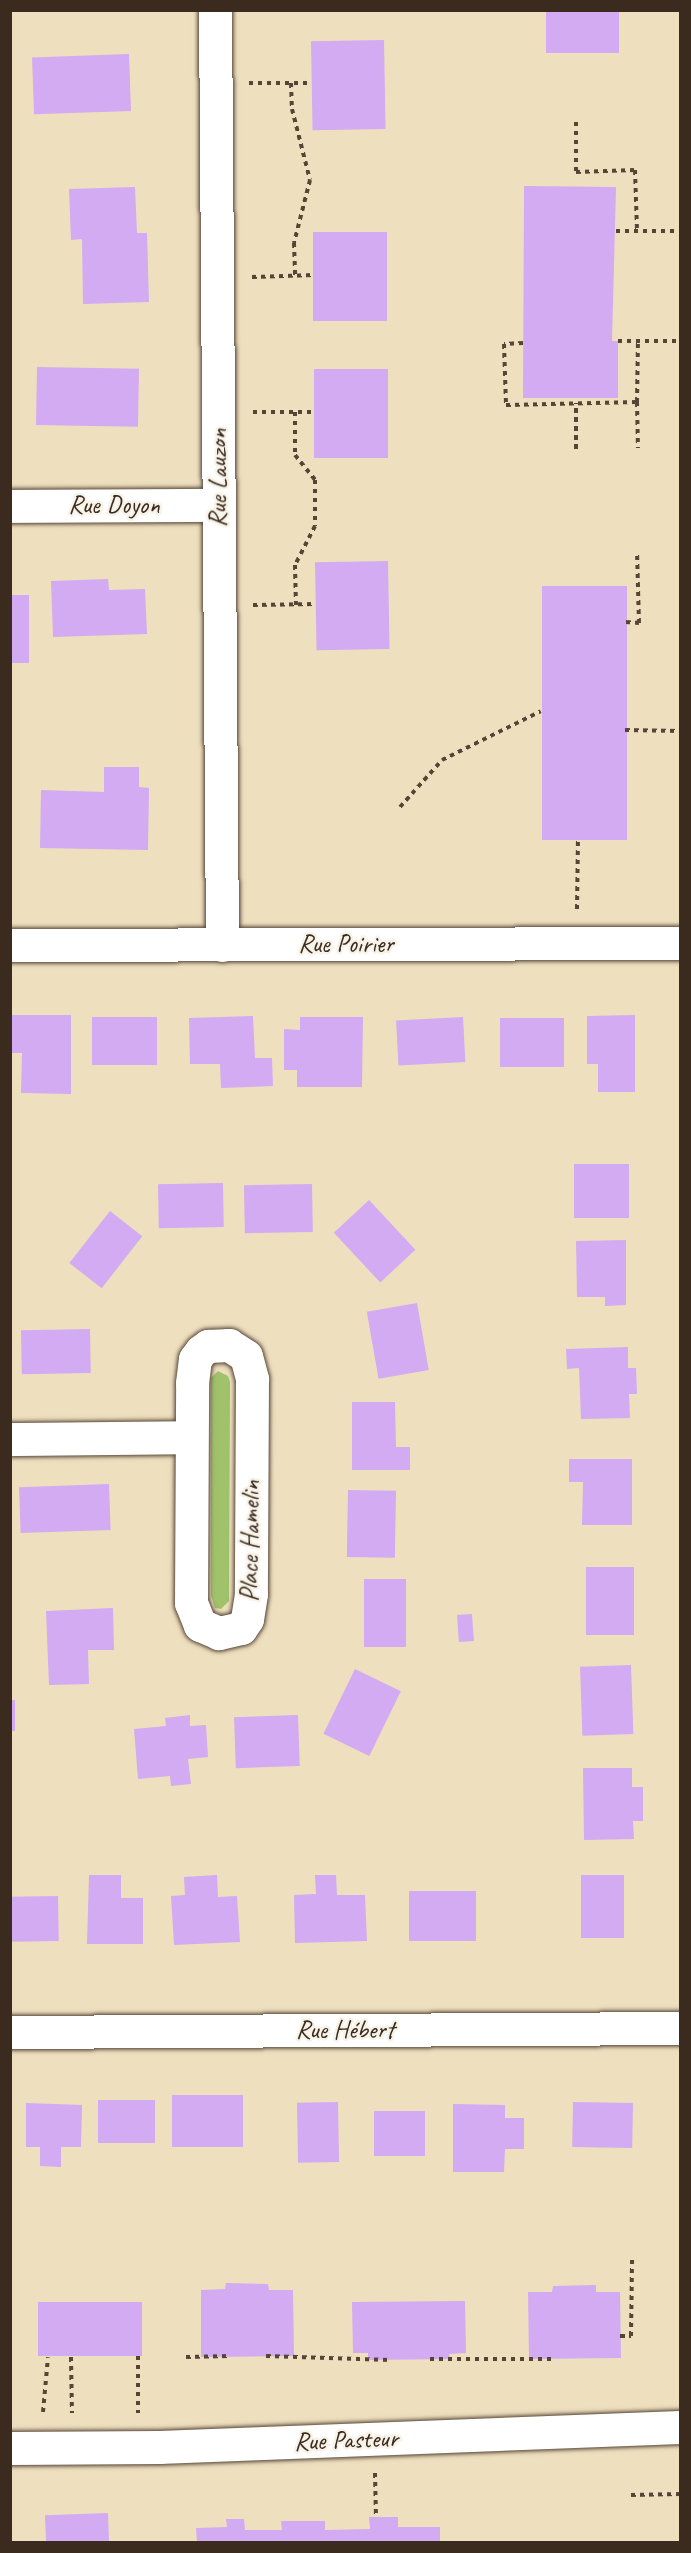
<!DOCTYPE html>
<html>
<head>
<meta charset="utf-8">
<style>
  body { margin:0 }
  #map { position:relative; width:691px; height:2553px; overflow:hidden; background:#eedfbf; font-family:Caveat,sans-serif }
  div>[style] { position:absolute }
  .green>* { inset:0; background:#a0c26b }
  .building>* { inset:0; background:#d2abf2; transform-origin:0 0 }
  .path>* { height:4px; margin-top:-2px; transform-origin:0; background:repeating-linear-gradient(90deg,#564536 0 4.5px,transparent 0 9px) }
  .roads { filter:drop-shadow(0 0 2px #564536) drop-shadow(0 0 2px #564536) }
  .minor>* { height:33px; margin:-16.5px; padding:0 16.5px; transform-origin:16.5px; border-radius:16.5px; background:#fff }
  span { translate:-50% -50%; white-space:nowrap; text-align:center; line-height:1.15; -webkit-text-stroke:5px #f7f3e8; paint-order:stroke }
  .street-label { font-size:26px; color:#3b2a1e }
  .frame { position:absolute; inset:0; border:12px solid #3b2a1e; pointer-events:none }
</style>
</head>
<body>
<div id="map">
  <div class="green">
    <div style="clip-path:polygon(218px 1371px,228px 1376px,230px 1382px,229px 1601px,221px 1609px,215px 1608px,211px 1596px,211px 1378px)"></div>
  </div>
  <div class="building">
    <div style="left:546px;top:10px;width:73px;height:43px"></div>
    <div style="left:384px;top:40px;width:89px;height:73px;rotate:89deg"></div>
    <div style="left:129px;top:54px;width:57px;height:97px;rotate:88deg"></div>
    <div style="clip-path:polygon(524px 186px,616px 187px,612px 341px,618px 341px,618px 398px,523px 398px)"></div>
    <div style="clip-path:polygon(135px 187px,137px 233px,147px 233px,149px 302px,83px 304px,82px 239px,71px 240px,69px 189px)"></div>
    <div style="left:313px;top:232px;width:74px;height:89px"></div>
    <div style="left:37px;top:367px;width:102px;height:58px;rotate:1deg"></div>
    <div style="left:314px;top:369px;width:74px;height:89px"></div>
    <div style="left:388px;top:561px;width:88px;height:73px;rotate:89deg"></div>
    <div style="clip-path:polygon(108px 579px,109px 590px,145px 589px,147px 634px,53px 637px,51px 581px)"></div>
    <div style="left:542px;top:586px;width:85px;height:254px"></div>
    <div style="left:10px;top:595px;width:19px;height:68px"></div>
    <div style="clip-path:polygon(104px 767px,139px 767px,139px 787px,149px 788px,148px 850px,40px 848px,41px 790px,104px 792px)"></div>
    <div style="clip-path:polygon(10px 1015px,71px 1015px,71px 1094px,21px 1093px,22px 1053px,10px 1053px)"></div>
    <div style="clip-path:polygon(635px 1015px,635px 1092px,598px 1092px,598px 1064px,587px 1064px,587px 1016px)"></div>
    <div style="clip-path:polygon(253px 1016px,255px 1058px,272px 1058px,273px 1086px,221px 1088px,220px 1064px,190px 1064px,189px 1018px)"></div>
    <div style="left:92px;top:1017px;width:65px;height:48px"></div>
    <div style="clip-path:polygon(300px 1017px,363px 1017px,362px 1087px,297px 1087px,297px 1070px,284px 1070px,284px 1029px,300px 1030px)"></div>
    <div style="left:463px;top:1017px;width:45px;height:67px;rotate:87deg"></div>
    <div style="left:500px;top:1018px;width:64px;height:49px"></div>
    <div style="left:574px;top:1164px;width:55px;height:54px"></div>
    <div style="left:223px;top:1183px;width:44px;height:65px;rotate:89deg"></div>
    <div style="left:312px;top:1184px;width:48px;height:68px;rotate:89deg"></div>
    <div style="left:369px;top:1200px;width:68px;height:48px;rotate:47deg"></div>
    <div style="left:110px;top:1211px;width:41px;height:66px;rotate:38deg"></div>
    <div style="clip-path:polygon(626px 1240px,626px 1305px,605px 1306px,605px 1297px,577px 1297px,576px 1241px)"></div>
    <div style="left:417px;top:1303px;width:68px;height:51px;rotate:80deg"></div>
    <div style="left:90px;top:1329px;width:44px;height:69px;rotate:89deg"></div>
    <div style="clip-path:polygon(628px 1347px,628px 1368px,636px 1368px,637px 1394px,629px 1394px,630px 1418px,581px 1419px,579px 1368px,567px 1369px,566px 1349px)"></div>
    <div style="clip-path:polygon(352px 1402px,395px 1402px,396px 1447px,410px 1447px,410px 1470px,352px 1470px)"></div>
    <div style="clip-path:polygon(569px 1459px,632px 1459px,632px 1525px,582px 1525px,583px 1482px,569px 1482px)"></div>
    <div style="left:109px;top:1484px;width:46px;height:90px;rotate:88deg"></div>
    <div style="left:348px;top:1490px;width:48px;height:67px;rotate:1deg"></div>
    <div style="left:586px;top:1567px;width:48px;height:68px"></div>
    <div style="left:364px;top:1579px;width:42px;height:68px"></div>
    <div style="clip-path:polygon(113px 1608px,114px 1650px,88px 1650px,89px 1684px,49px 1685px,46px 1611px)"></div>
    <div style="left:472px;top:1614px;width:27px;height:15px;rotate:86deg"></div>
    <div style="left:631px;top:1665px;width:69px;height:51px;rotate:88deg"></div>
    <div style="left:355px;top:1669px;width:51px;height:72px;rotate:26deg"></div>
    <div style="left:10px;top:1700px;width:5px;height:31px"></div>
    <div style="clip-path:polygon(190px 1715px,190px 1726px,206px 1725px,208px 1757px,188px 1759px,191px 1784px,171px 1786px,170px 1776px,138px 1779px,134px 1729px,166px 1726px,165px 1718px)"></div>
    <div style="left:298px;top:1715px;width:51px;height:64px;rotate:88deg"></div>
    <div style="clip-path:polygon(583px 1768px,632px 1768px,632px 1787px,643px 1787px,643px 1821px,633px 1821px,634px 1839px,584px 1840px)"></div>
    <div style="clip-path:polygon(89px 1875px,121px 1875px,121px 1898px,143px 1898px,143px 1944px,87px 1944px)"></div>
    <div style="clip-path:polygon(217px 1875px,218px 1897px,237px 1896px,240px 1942px,174px 1945px,171px 1896px,185px 1895px,184px 1877px)"></div>
    <div style="clip-path:polygon(315px 1875px,336px 1875px,337px 1895px,365px 1895px,367px 1941px,295px 1943px,294px 1895px,316px 1894px)"></div>
    <div style="left:581px;top:1875px;width:43px;height:63px"></div>
    <div style="left:476px;top:1891px;width:50px;height:67px;rotate:90deg"></div>
    <div style="left:58px;top:1896px;width:45px;height:48px;rotate:89deg"></div>
    <div style="left:172px;top:2095px;width:71px;height:52px"></div>
    <div style="left:155px;top:2100px;width:43px;height:57px;rotate:90deg"></div>
    <div style="left:338px;top:2102px;width:60px;height:41px;rotate:89deg"></div>
    <div style="left:573px;top:2102px;width:60px;height:45px;rotate:1deg"></div>
    <div style="clip-path:polygon(26px 2103px,82px 2105px,81px 2147px,61px 2147px,61px 2167px,40px 2166px,40px 2147px,26px 2147px)"></div>
    <div style="clip-path:polygon(453px 2104px,505px 2105px,505px 2118px,524px 2118px,524px 2149px,505px 2149px,504px 2172px,453px 2172px)"></div>
    <div style="left:374px;top:2111px;width:51px;height:45px"></div>
    <div style="clip-path:polygon(226px 2283px,268px 2284px,269px 2290px,293px 2290px,294px 2356px,201px 2357px,201px 2290px,225px 2289px)"></div>
    <div style="clip-path:polygon(596px 2285px,596px 2292px,620px 2292px,621px 2358px,529px 2359px,528px 2292px,552px 2292px,553px 2286px)"></div>
    <div style="clip-path:polygon(465px 2301px,466px 2353px,449px 2354px,450px 2359px,368px 2360px,368px 2353px,353px 2353px,352px 2302px)"></div>
    <div style="left:38px;top:2302px;width:104px;height:54px"></div>
    <div style="left:108px;top:2513px;width:29px;height:63px;rotate:88deg"></div>
    <div style="clip-path:polygon(369px 2517px,398px 2517px,398px 2527px,440px 2527px,440px 2542px,197px 2542px,196px 2528px,227px 2527px,226px 2519px,244px 2519px,245px 2530px,282px 2530px,281px 2521px,325px 2521px,325px 2530px,370px 2529px)"></div>
  </div>
  <div class="path">
    <div style="left:249px;top:83px;width:62px"></div>
    <div style="left:291px;top:83px;width:26px;rotate:88deg"></div>
    <div style="left:292px;top:109px;width:73px;rotate:75.8deg"></div>
    <div style="left:310px;top:180px;width:65px;rotate:104.3deg"></div>
    <div style="left:294px;top:243px;width:33px;rotate:88deg"></div>
    <div style="left:576px;top:122px;width:50px;rotate:90deg"></div>
    <div style="left:576px;top:172px;width:59px;rotate:-1.9deg"></div>
    <div style="left:635px;top:170px;width:61px;rotate:88.1deg"></div>
    <div style="left:616px;top:231px;width:64px"></div>
    <div style="left:252px;top:277px;width:62px;rotate:-1.8deg"></div>
    <div style="left:618px;top:341px;width:62px"></div>
    <div style="left:523px;top:343px;width:19px;rotate:177deg"></div>
    <div style="left:504px;top:344px;width:61px;rotate:88.1deg"></div>
    <div style="left:506px;top:405px;width:131px;rotate:-1.3deg"></div>
    <div style="left:637px;top:402px;width:61px;rotate:-89.1deg"></div>
    <div style="left:637px;top:402px;width:46px;rotate:88.8deg"></div>
    <div style="left:253px;top:412px;width:62px"></div>
    <div style="left:295px;top:412px;width:43px;rotate:90deg"></div>
    <div style="left:295px;top:455px;width:32px;rotate:51deg"></div>
    <div style="left:315px;top:480px;width:46px;rotate:90deg"></div>
    <div style="left:315px;top:526px;width:44px;rotate:117.1deg"></div>
    <div style="left:295px;top:565px;width:40px;rotate:88.6deg"></div>
    <div style="left:576px;top:449px;width:46px;rotate:-90deg"></div>
    <div style="left:253px;top:605px;width:63px;rotate:-0.9deg"></div>
    <div style="left:626px;top:622px;width:13px;rotate:4deg"></div>
    <div style="left:639px;top:623px;width:72px;rotate:-91.6deg"></div>
    <div style="left:625px;top:730px;width:55px;rotate:1deg"></div>
    <div style="left:400px;top:807px;width:63px;rotate:-48.2deg"></div>
    <div style="left:442px;top:760px;width:110px;rotate:-26.3deg"></div>
    <div style="left:577px;top:909px;width:69px;rotate:-89.2deg"></div>
    <div style="left:620px;top:2336px;width:11px"></div>
    <div style="left:631px;top:2336px;width:76px;rotate:-89.2deg"></div>
    <div style="left:138px;top:2356px;width:57px;rotate:90deg"></div>
    <div style="left:266px;top:2356px;width:124px;rotate:1.8deg"></div>
    <div style="left:71px;top:2357px;width:56px;rotate:89deg"></div>
    <div style="left:186px;top:2357px;width:44px;rotate:-1.3deg"></div>
    <div style="left:430px;top:2359px;width:126px"></div>
    <div style="left:43px;top:2412px;width:55px;rotate:-84.8deg"></div>
    <div style="left:375px;top:2473px;width:44px;rotate:88.7deg"></div>
    <div style="left:631px;top:2495px;width:49px;rotate:-1.2deg"></div>
  </div>
  <div class="roads">
    <div class="minor">
      <div style="left:215px;top:10px;width:935px;rotate:89.57deg"></div>
      <div style="left:10px;top:506px;width:208px;rotate:-0.3deg"></div>
      <div style="left:10px;top:945px;width:670px;rotate:-0.17deg"></div>
      <div style="left:229px;top:1345px;width:20px;rotate:33deg"></div>
      <div style="left:246px;top:1356px;width:24px;rotate:75deg"></div>
      <div style="left:252px;top:1379px;width:215px;rotate:90.3deg"></div>
      <div style="left:251px;top:1594px;width:25px;rotate:99deg"></div>
      <div style="left:247px;top:1619px;width:11px;rotate:124deg"></div>
      <div style="left:241px;top:1628px;width:23px;rotate:167deg"></div>
      <div style="left:219px;top:1633px;width:21px;rotate:-157deg"></div>
      <div style="left:200px;top:1625px;width:24px;rotate:-112deg"></div>
      <div style="left:191px;top:1603px;width:220px;rotate:-89.7deg"></div>
      <div style="left:192px;top:1383px;width:24px;rotate:-83deg"></div>
      <div style="left:195px;top:1359px;width:10px;rotate:-53deg"></div>
      <div style="left:201px;top:1351px;width:9px;rotate:-36deg"></div>
      <div style="left:208px;top:1346px;width:21px;rotate:-3deg"></div>
      <div style="left:10px;top:1439px;width:181px;rotate:-0.6deg"></div>
      <div style="left:10px;top:2032px;width:670px;rotate:-0.34deg"></div>
      <div style="left:10px;top:2448px;width:149px;rotate:-0.4deg"></div>
      <div style="left:159px;top:2447px;width:521px;rotate:-2.2deg"></div>
    </div>
  </div>
  <div class="street-label">
    <span style="left:218px;top:478px;rotate:-90deg">Rue Lauzon</span>
    <span style="left:114px;top:505px">Rue Doyon</span>
    <span style="left:346px;top:944px">Rue Poirier</span>
    <span style="left:250px;top:1541px;rotate:-89deg">Place Hamelin</span>
    <span style="left:345px;top:2030px">Rue Hébert</span>
    <span style="left:346px;top:2440px;rotate:-2deg">Rue Pasteur</span>
  </div>
  <div class="frame"></div>
</div>
</body>
</html>
